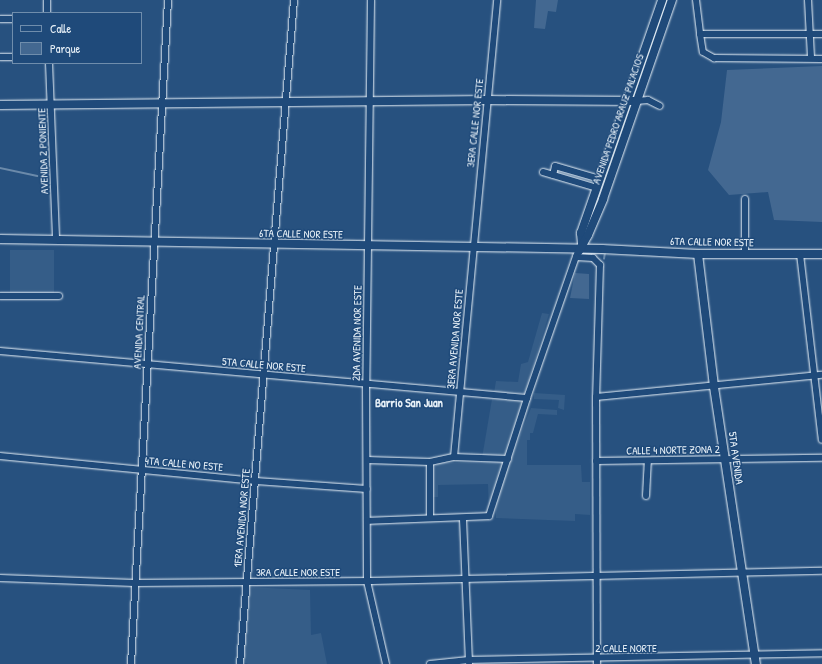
<!DOCTYPE html>
<html>
<head>
<meta charset="utf-8">
<style>
  body { margin:0 }
  #map { position:relative; width:822px; height:664px; overflow:hidden; background:#27517f; font-family:"Patrick Hand",sans-serif }
  div>[style] { position:absolute }
  .built>* { inset:0; background:#355d88; transform-origin:0 0 }
  .green>* { inset:0; background:#436891 }
  .stream>* { height:1.5px; margin:-0.75px; padding:0 0.75px; transform-origin:0.75px; border-radius:0.75px; background:#6b8aaa }
  .roads { filter:drop-shadow(0 0 1px #e8f1f8) drop-shadow(0 0 1px #e8f1f8) }
  .minor>* { height:6px; margin:-3px; padding:0 3px; transform-origin:3px; border-radius:3px; background:#1f4a7a }
  .tertiary>* { height:8px; margin:-4px; padding:0 4px; transform-origin:4px; border-radius:4px; background:#1f4a7a }
  span { translate:-50% -50%; white-space:nowrap; text-align:center; line-height:1.15; -webkit-text-stroke:3px #1f4a7a; paint-order:stroke }
  .street-label { font-size:11px; color:#e8f1f8 }
  .neighbourhood-label { font-size:12px; color:#e8f1f8; font-weight:700 }
  .legend { position:absolute; left:12px; top:12px; width:130px; height:52px; box-sizing:border-box; background:#1f4a7a; border:1px solid #6f8dac; margin:0; padding:5px 7px; list-style:none; font-size:12px; color:#e8f1f8 }
  .legend li { display:flex; align-items:center; gap:8px; height:20px }
  .legend b { width:20px; border:1px solid #6f8dac }
</style>
</head>
<body>
<div id="map">
  <div class="built">
    <div style="left:10px;top:250px;width:44px;height:44px"></div>
    <div style="clip-path:polygon(542px 313px,549px 314px,525px 393px,494px 393px,496px 381px,518px 382px,521px 364px,528px 362px)"></div>
    <div style="clip-path:polygon(534px 393px,565px 395px,564px 410px,558px 408px,559px 400px,534px 399px)"></div>
    <div style="clip-path:polygon(492px 399px,519px 400px,522px 404px,506px 454px,482px 458px)"></div>
    <div style="clip-path:polygon(531px 408px,557px 410px,557px 415px,538px 414px,533px 433px,530px 433px,530px 440px,527px 440px,527px 465px,581px 465px,582px 482px,590px 482px,590px 515px,575px 514px,575px 521px,496px 518px,496px 504px,508px 465px)"></div>
    <div style="clip-path:polygon(506px 462px,489px 513px,488px 484px,438px 485px,438px 497px,433px 497px,433px 468px,439px 463px)"></div>
    <div style="clip-path:polygon(250px 587px,310px 590px,311px 635px,321px 633px,327px 664px,248px 664px,243px 662px)"></div>
  </div>
  <div class="green">
    <div style="clip-path:polygon(536px 0,558px 0,556px 12px,548px 11px,545px 29px,534px 28px)"></div>
    <div style="clip-path:polygon(822px 66px,822px 222px,774px 220px,768px 192px,729px 195px,708px 170px,721px 122px,727px 70px)"></div>
    <div style="clip-path:polygon(575px 273px,589px 274px,589px 299px,570px 298px)"></div>
  </div>
  <div class="stream">
    <div style="left:0;top:168px;width:38px;rotate:12deg"></div>
    <div style="left:580px;top:253px;width:25px"></div>
    <div style="left:604px;top:259px;width:6px;rotate:-81deg"></div>
  </div>
  <div class="roads">
    <div class="minor">
      <div style="left:47px;top:0;width:13px;rotate:90deg"></div>
      <div style="left:371px;top:0;width:384px;rotate:90.7deg"></div>
      <div style="left:366px;top:384px;width:197px;rotate:89.7deg"></div>
      <div style="left:367px;top:581px;width:85px;rotate:77.1deg"></div>
      <div style="left:696px;top:0;width:34px;rotate:83deg"></div>
      <div style="left:700px;top:34px;width:122px"></div>
      <div style="left:808px;top:0;width:58px;rotate:87deg"></div>
      <div style="left:0;top:19px;width:13px"></div>
      <div style="left:700px;top:34px;width:18px;rotate:81deg"></div>
      <div style="left:703px;top:52px;width:13px;rotate:29deg"></div>
      <div style="left:714px;top:58px;width:108px;rotate:0.5deg"></div>
      <div style="left:0;top:57px;width:13px"></div>
      <div style="left:49px;top:63px;width:176px;rotate:87.7deg"></div>
      <div style="left:636px;top:101px;width:12px;rotate:-5deg"></div>
      <div style="left:648px;top:100px;width:13px;rotate:27deg"></div>
      <div style="left:543px;top:172px;width:56px;rotate:16.5deg"></div>
      <div style="left:553px;top:175px;width:9px;rotate:-77deg"></div>
      <div style="left:555px;top:166px;width:47px;rotate:16.1deg"></div>
      <div style="left:745px;top:199px;width:55px;rotate:90deg"></div>
      <div style="left:800px;top:254px;width:187px;rotate:83.3deg"></div>
      <div style="left:576px;top:257px;width:17px;rotate:3deg"></div>
      <div style="left:593px;top:258px;width:10px;rotate:45deg"></div>
      <div style="left:600px;top:265px;width:132px;rotate:91.7deg"></div>
      <div style="left:596px;top:397px;width:267px;rotate:89.8deg"></div>
      <div style="left:0;top:296px;width:59px"></div>
      <div style="left:0;top:351px;width:529px;rotate:5.1deg"></div>
      <div style="left:596px;top:397px;width:227px;rotate:-5.6deg"></div>
      <div style="left:0;top:456px;width:257px;rotate:5.6deg"></div>
      <div style="left:256px;top:481px;width:111px;rotate:4.1deg"></div>
      <div style="left:454px;top:457px;width:459px;rotate:-84.6deg"></div>
      <div style="left:367px;top:460px;width:63px;rotate:1.8deg"></div>
      <div style="left:430px;top:462px;width:25px;rotate:-12deg"></div>
      <div style="left:454px;top:457px;width:54px;rotate:2.1deg"></div>
      <div style="left:596px;top:461px;width:226px;rotate:-0.8deg"></div>
      <div style="left:430px;top:462px;width:56px;rotate:90deg"></div>
      <div style="left:646px;top:496px;width:35px;rotate:-87deg"></div>
      <div style="left:463px;top:519px;width:144px;rotate:87.6deg"></div>
      <div style="left:367px;top:521px;width:122px;rotate:-2.3deg"></div>
      <div style="left:489px;top:516px;width:124px;rotate:-72.1deg"></div>
      <div style="left:527px;top:398px;width:152px;rotate:-70.9deg"></div>
      <div style="left:0;top:578px;width:134px;rotate:2.1deg"></div>
      <div style="left:134px;top:583px;width:238px;rotate:-0.5deg"></div>
      <div style="left:372px;top:581px;width:450px;rotate:-1.3deg"></div>
      <div style="left:131px;top:664px;width:665px;rotate:-86.81deg"></div>
      <div style="left:240px;top:664px;width:666px;rotate:-85.35deg"></div>
      <div style="left:430px;top:664px;width:39px;rotate:-6deg"></div>
      <div style="left:469px;top:660px;width:353px;rotate:-1.1deg"></div>
    </div>
    <div class="tertiary">
      <div style="left:0;top:105px;width:488px;rotate:-0.6deg"></div>
      <div style="left:488px;top:100px;width:148px;rotate:0.4deg"></div>
      <div style="left:0;top:239px;width:602px;rotate:0.95deg"></div>
      <div style="left:602px;top:249px;width:96px;rotate:3deg"></div>
      <div style="left:698px;top:254px;width:124px"></div>
      <div style="left:582px;top:243px;width:10px;rotate:-96deg"></div>
      <div style="left:581px;top:233px;width:247px;rotate:-70.8deg"></div>
      <div style="left:579px;top:251px;width:18px;rotate:-61deg"></div>
      <div style="left:588px;top:235px;width:39px;rotate:-67deg"></div>
      <div style="left:603px;top:199px;width:211px;rotate:-70.9deg"></div>
      <div style="left:698px;top:254px;width:134px;rotate:83.1deg"></div>
      <div style="left:714px;top:387px;width:280px;rotate:81.4deg"></div>
    </div>
  </div>
  <div class="street-label">
    <span style="left:618px;top:119px;rotate:-71deg">AVENIDA PEDRO ARAUZ PALACIOS</span>
    <span style="left:475px;top:123px;rotate:-84deg">3ERA CALLE NOR ESTE</span>
    <span style="left:43px;top:151px;rotate:-92deg">AVENIDA 2 PONIENTE</span>
    <span style="left:301px;top:234px;rotate:1deg">6TA CALLE NOR ESTE</span>
    <span style="left:712px;top:242px;rotate:1deg">6TA CALLE NOR ESTE</span>
    <span style="left:139px;top:332px;rotate:-87deg">AVENIDA CENTRAL</span>
    <span style="left:357px;top:333px;rotate:-89deg">2DA AVENIDA NOR ESTE</span>
    <span style="left:455px;top:339px;rotate:-85deg">3ERA AVENIDA NOR ESTE</span>
    <span style="left:264px;top:365px;rotate:5deg">5TA CALLE NOR ESTE</span>
    <span style="left:673px;top:450px;rotate:-1deg">CALLE 4 NORTE ZONA 2</span>
    <span style="left:736px;top:458px;rotate:82deg">5TA AVENIDA</span>
    <span style="left:184px;top:464px;rotate:5deg">4TA CALLE NO ESTE</span>
    <span style="left:242px;top:518px;rotate:-85deg">1ERA AVENIDA NOR ESTE</span>
    <span style="left:298px;top:572px">3RA CALLE NOR ESTE</span>
    <span style="left:626px;top:648px">2 CALLE NORTE</span>
  </div>
  <div class="neighbourhood-label">
    <span style="left:409px;top:403px">Barrio San Juan</span>
  </div>
  <ul class="legend">
  <li><b style="height:5px;background:#1f4a7a"></b>Calle</li>
  <li><b style="height:11px;background:#436891"></b>Parque</li>
  </ul>
</div>
</body>
</html>
